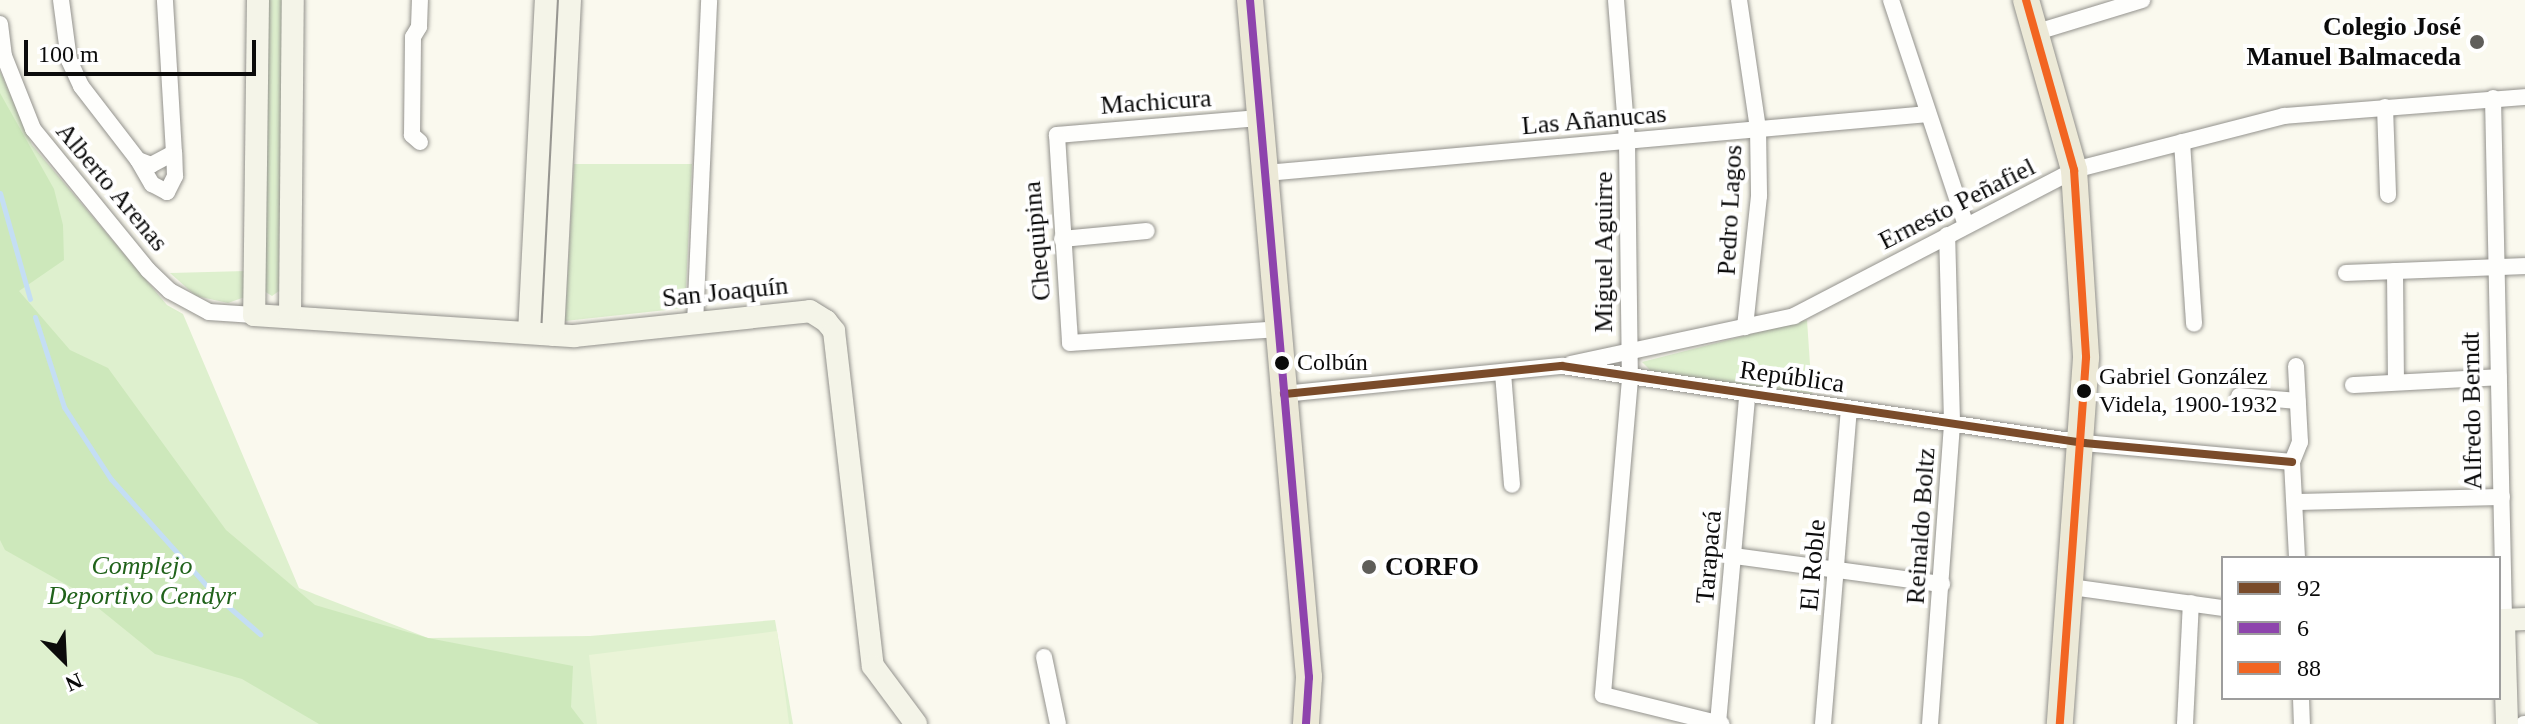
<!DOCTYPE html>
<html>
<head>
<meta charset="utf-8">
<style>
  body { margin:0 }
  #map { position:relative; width:2525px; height:724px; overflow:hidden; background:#faf9ee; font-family:Georgia,serif }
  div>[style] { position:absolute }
  .green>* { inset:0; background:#def0ce }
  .forest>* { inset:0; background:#cde8bb }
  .pitch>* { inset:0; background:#eaf4d7 }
  .stream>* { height:5px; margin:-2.5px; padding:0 2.5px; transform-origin:2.5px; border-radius:2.5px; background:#c4def4 }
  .roads { filter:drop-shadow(0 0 2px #93928d) drop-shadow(0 0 2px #93928d) }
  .street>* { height:16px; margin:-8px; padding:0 8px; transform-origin:8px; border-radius:8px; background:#fefefc }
  .secondary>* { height:22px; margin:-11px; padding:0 11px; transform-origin:11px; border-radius:11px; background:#f4f4e8 }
  .primary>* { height:26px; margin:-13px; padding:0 13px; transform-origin:13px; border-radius:13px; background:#ece9d7 }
  .bus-1>* { height:8px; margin:-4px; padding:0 4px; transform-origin:4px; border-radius:4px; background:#7a4b2a }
  .bus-2>* { height:8px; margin:-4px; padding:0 4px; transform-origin:4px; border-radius:4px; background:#8e44ad }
  .bus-3>* { height:8px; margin:-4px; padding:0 4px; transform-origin:4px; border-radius:4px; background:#f26522 }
  .dots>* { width:22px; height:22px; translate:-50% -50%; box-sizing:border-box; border:4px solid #fff; border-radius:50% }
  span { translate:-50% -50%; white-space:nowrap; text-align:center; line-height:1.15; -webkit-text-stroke:8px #fff; paint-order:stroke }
  .bus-label { font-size:24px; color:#0b0b0b }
  .left { translate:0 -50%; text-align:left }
  .poi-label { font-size:26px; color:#0b0b0b; font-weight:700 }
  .right { translate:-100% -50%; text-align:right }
  .street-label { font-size:26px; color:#0b0b0b }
  .park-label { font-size:26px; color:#21631b; font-style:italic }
  .legend { position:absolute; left:2221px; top:556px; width:280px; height:144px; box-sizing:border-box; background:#fff; border:2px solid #9d9d9d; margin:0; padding:10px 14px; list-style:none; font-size:24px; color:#0b0b0b }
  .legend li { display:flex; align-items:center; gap:16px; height:40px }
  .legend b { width:40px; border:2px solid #9d9d9d }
  .north { position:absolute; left:24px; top:620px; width:80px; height:80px; -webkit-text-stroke:6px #fff; paint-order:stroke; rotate:156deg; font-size:22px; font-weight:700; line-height:32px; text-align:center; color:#0b0b0b }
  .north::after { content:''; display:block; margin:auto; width:28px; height:36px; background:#0b0b0b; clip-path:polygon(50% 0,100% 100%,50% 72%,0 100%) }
  .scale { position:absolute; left:24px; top:40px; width:232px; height:36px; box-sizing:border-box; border:4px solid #0b0b0b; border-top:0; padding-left:10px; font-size:24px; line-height:28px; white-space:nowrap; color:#0b0b0b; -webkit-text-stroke:6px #fff; paint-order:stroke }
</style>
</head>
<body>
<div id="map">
  <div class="green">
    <div style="clip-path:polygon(268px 0,283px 0,279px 291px,272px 296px,264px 291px)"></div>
    <div style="clip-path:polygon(0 71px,32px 145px,167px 305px,183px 314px,299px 588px,428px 638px,590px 636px,775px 620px,793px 724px,0 724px)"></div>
    <div style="clip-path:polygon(574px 164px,692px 164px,685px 308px,565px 321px)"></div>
    <div style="clip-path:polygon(246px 271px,245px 297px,228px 303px,196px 296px,170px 273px)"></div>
    <div style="clip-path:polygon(1807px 320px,1812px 394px,1652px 372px,1642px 362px)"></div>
  </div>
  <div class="forest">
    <div style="clip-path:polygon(0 93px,54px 189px,63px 225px,64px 260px,19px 291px,70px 350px,108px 368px,226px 530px,315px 605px,428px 638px,573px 666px,571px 707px,584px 724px,319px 724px,242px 679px,155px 654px,76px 590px,5px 550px,0 540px)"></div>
  </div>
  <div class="pitch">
    <div style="clip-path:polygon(777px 631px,789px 724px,597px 724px,589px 655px)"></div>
  </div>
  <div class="stream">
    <div style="left:0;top:193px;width:110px;rotate:74.2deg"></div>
    <div style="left:35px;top:317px;width:95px;rotate:72.1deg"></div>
    <div style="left:64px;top:407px;width:86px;rotate:56.9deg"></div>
    <div style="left:111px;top:479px;width:156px;rotate:48.1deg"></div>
    <div style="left:215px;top:595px;width:60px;rotate:40.9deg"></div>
  </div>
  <div class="roads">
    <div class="street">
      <div style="left:61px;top:0;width:61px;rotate:82.4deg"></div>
      <div style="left:69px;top:60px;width:29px;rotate:65deg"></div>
      <div style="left:81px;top:86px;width:93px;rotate:52.4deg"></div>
      <div style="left:138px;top:160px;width:14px;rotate:21deg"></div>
      <div style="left:151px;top:165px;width:26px;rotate:-28deg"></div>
      <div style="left:174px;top:153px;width:153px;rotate:-93.4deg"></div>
      <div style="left:1616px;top:0;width:141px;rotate:85.5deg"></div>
      <div style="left:1627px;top:141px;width:238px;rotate:89.3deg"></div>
      <div style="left:1630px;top:379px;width:317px;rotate:94.9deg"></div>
      <div style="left:1603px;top:695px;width:122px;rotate:13.8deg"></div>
      <div style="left:1739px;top:0;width:130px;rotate:81.6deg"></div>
      <div style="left:1758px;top:129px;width:67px;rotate:89.1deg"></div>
      <div style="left:1759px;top:196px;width:132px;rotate:96.1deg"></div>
      <div style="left:1891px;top:0;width:237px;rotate:71.6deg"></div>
      <div style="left:0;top:24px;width:32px;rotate:83deg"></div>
      <div style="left:4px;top:56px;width:79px;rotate:68.3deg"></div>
      <div style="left:33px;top:129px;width:182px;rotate:50.8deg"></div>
      <div style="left:148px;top:270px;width:30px;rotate:44deg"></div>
      <div style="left:170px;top:291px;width:44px;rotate:28.3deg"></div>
      <div style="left:209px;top:312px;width:45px;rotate:3.8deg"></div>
      <div style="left:2037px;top:32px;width:110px;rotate:-16.9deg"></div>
      <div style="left:2493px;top:98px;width:522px;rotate:88.79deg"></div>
      <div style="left:2504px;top:620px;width:5px;rotate:180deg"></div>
      <div style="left:2385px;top:107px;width:88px;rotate:88deg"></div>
      <div style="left:1259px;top:118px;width:203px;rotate:175.2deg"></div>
      <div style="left:1057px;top:135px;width:208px;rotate:86.4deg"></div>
      <div style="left:1070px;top:343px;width:209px;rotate:-3.8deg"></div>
      <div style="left:420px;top:142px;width:11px;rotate:-139deg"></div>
      <div style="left:412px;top:135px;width:98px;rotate:-89.4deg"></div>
      <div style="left:413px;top:37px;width:12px;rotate:-59deg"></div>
      <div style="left:419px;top:27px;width:27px;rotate:-88deg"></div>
      <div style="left:2182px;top:142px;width:182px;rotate:86.2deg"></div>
      <div style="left:138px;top:160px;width:28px;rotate:60deg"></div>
      <div style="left:152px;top:184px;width:17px;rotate:28deg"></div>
      <div style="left:167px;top:192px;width:18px;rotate:-63deg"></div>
      <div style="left:175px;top:176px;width:23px;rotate:-92deg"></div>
      <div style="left:1266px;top:173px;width:665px;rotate:-5.09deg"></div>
      <div style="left:1062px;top:239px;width:85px;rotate:-5.4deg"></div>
      <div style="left:2395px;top:271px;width:111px;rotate:89.5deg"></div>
      <div style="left:2346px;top:273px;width:179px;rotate:-2.2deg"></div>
      <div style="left:695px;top:324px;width:324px;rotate:-87.5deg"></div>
      <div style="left:1571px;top:364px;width:228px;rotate:-12.1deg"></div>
      <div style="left:1794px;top:316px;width:316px;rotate:-27.5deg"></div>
      <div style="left:2074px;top:170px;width:217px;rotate:-14.4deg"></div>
      <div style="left:2284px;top:116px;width:242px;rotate:-4.5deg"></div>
      <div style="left:2296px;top:366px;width:76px;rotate:87deg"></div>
      <div style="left:2300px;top:442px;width:22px;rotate:112deg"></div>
      <div style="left:2292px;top:462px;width:96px;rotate:87deg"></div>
      <div style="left:1503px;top:373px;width:112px;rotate:85.4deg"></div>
      <div style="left:2353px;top:385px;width:146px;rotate:-3.1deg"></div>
      <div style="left:1284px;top:394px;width:279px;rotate:-5.8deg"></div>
      <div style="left:1562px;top:366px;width:528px;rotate:8.39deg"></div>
      <div style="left:2084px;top:443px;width:209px;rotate:5.2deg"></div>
      <div style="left:2239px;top:396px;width:59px;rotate:4.8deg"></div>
      <div style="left:2296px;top:502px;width:206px;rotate:-1.4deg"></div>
      <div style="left:1734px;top:556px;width:210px;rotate:7.7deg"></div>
      <div style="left:2071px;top:587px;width:153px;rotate:7.9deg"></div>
      <div style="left:1044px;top:657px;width:68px;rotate:78.2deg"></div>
      <div style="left:2301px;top:698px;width:26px;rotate:88deg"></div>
      <div style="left:1718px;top:723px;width:329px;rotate:-84.9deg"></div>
      <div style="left:1823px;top:724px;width:316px;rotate:-85.3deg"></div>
      <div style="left:1930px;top:724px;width:303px;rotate:-85.8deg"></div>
      <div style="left:1952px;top:422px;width:187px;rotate:-91.5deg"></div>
      <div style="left:2185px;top:724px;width:121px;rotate:-87.2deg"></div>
      <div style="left:2524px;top:724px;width:1px"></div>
    </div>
    <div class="secondary">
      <div style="left:258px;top:0;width:315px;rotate:90.7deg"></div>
      <div style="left:254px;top:315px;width:321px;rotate:3.8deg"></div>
      <div style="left:574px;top:336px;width:237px;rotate:-6deg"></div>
      <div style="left:810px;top:311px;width:19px;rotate:32deg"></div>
      <div style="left:826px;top:321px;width:13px;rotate:51deg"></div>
      <div style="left:834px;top:331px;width:337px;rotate:83.4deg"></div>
      <div style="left:873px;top:666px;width:72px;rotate:53.4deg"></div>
      <div style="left:290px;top:317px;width:317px;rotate:-89.5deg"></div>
      <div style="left:529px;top:333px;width:333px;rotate:-87.1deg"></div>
      <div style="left:553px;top:335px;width:335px;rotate:-87.1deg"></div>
      <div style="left:2507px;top:724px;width:104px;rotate:-91.7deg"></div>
      <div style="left:2504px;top:620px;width:21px;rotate:-3deg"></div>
    </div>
    <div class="primary">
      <div style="left:1250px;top:0;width:680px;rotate:85.02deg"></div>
      <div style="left:1309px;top:677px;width:47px;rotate:93.7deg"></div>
      <div style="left:2026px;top:0;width:177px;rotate:74.2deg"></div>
      <div style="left:2074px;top:170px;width:188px;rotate:86.3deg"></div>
      <div style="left:2086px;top:358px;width:367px;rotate:94.1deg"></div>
    </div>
  </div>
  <div class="bus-1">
    <div style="left:1284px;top:394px;width:279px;rotate:-5.8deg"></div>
    <div style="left:1562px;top:366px;width:528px;rotate:8.39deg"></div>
    <div style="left:2084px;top:443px;width:209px;rotate:5.2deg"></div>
  </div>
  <div class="bus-2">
    <div style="left:1250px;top:0;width:680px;rotate:85.02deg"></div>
    <div style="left:1309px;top:677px;width:47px;rotate:93.7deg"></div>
  </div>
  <div class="bus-3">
    <div style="left:2026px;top:0;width:177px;rotate:74.2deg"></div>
    <div style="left:2074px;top:170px;width:188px;rotate:86.3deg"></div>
    <div style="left:2086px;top:358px;width:367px;rotate:94.1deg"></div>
  </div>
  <div class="dots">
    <div style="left:2477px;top:42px;background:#5f5e5a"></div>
    <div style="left:1282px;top:363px;background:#0b0b0b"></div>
    <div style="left:2084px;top:391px;background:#0b0b0b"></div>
    <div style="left:1369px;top:567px;background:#5f5e5a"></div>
  </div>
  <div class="bus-label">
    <span class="left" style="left:1297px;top:363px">Colbún</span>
    <span class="left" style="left:2099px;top:391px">Gabriel González<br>Videla, 1900-1932</span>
  </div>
  <div class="poi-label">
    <span class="right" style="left:2461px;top:42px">Colegio José<br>Manuel Balmaceda</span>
    <span class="left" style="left:1385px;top:567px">CORFO</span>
  </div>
  <div class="street-label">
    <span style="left:1156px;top:102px;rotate:-4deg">Machicura</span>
    <span style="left:1594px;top:120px;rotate:-5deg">Las Añanucas</span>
    <span style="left:112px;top:187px;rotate:50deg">Alberto Arenas</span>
    <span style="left:1957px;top:204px;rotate:-27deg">Ernesto Peñafiel</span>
    <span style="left:1730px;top:210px;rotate:-87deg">Pedro Lagos</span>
    <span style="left:1037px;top:241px;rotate:-95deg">Chequipina</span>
    <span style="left:1604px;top:252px;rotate:-90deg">Miguel Aguirre</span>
    <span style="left:725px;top:292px;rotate:-6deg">San Joaquín</span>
    <span style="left:1792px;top:377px;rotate:8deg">República</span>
    <span style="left:2472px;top:411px;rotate:-91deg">Alfredo Berndt</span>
    <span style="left:1921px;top:526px;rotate:-86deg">Reinaldo Boltz</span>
    <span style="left:1709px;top:557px;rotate:-85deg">Tarapacá</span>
    <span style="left:1813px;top:565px;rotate:-85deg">El Roble</span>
  </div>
  <div class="park-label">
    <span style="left:142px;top:581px">Complejo<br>Deportivo Cendyr</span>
  </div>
  <ul class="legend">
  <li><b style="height:10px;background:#7a4b2a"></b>92</li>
  <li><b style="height:10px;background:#8e44ad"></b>6</li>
  <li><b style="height:10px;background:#f26522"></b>88</li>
  </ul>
  <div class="north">N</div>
  <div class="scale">100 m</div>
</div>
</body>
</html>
